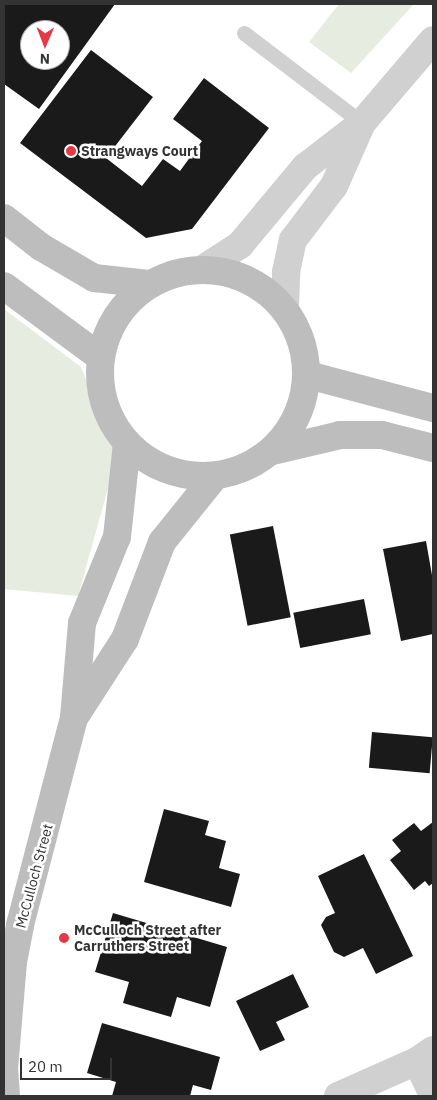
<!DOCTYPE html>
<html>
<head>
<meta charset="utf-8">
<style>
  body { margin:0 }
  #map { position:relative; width:437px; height:1100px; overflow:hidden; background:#fff; font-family:"IBM Plex Sans",sans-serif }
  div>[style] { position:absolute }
  .green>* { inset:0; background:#e6ecdf }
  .building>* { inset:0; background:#1a1a1a; transform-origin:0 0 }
  .service>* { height:15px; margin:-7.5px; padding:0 7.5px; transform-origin:7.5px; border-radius:7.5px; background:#d0d0d0 }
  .minor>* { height:28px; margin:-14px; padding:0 14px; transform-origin:14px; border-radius:14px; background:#d0d0d0 }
  .secondary>* { height:28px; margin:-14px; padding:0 14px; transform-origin:14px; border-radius:14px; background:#bdbdbd }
  .secondary>.ring { margin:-14px; padding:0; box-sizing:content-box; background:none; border:28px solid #bdbdbd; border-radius:50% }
  .dots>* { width:14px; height:14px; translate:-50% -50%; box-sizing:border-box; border:2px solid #fff; border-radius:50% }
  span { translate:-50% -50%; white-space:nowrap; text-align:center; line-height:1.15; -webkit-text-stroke:5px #fff; paint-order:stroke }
  .poi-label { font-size:14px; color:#333; font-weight:700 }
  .left { translate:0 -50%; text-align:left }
  .street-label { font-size:14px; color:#333 }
  .frame { position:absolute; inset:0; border:5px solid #333; pointer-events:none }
  .north { position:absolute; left:20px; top:20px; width:50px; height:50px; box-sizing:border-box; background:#fff; border:1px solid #adadad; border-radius:50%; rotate:181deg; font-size:14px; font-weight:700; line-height:20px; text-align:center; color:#333 }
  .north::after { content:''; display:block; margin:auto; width:18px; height:22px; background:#e63946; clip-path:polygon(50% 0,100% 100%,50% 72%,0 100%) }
  .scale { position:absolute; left:20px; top:1058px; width:92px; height:22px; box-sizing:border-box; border:2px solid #333; border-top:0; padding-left:6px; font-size:15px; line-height:18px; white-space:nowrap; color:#333; -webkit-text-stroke:4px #fff; paint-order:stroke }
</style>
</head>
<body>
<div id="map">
  <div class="green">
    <div style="clip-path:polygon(339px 4px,414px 4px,351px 73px,309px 42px)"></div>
    <div style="clip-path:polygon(4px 309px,81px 367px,117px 456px,78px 596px,4px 589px)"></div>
  </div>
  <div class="building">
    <div style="clip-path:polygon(evenodd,4px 4px,115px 4px,39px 109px,4px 84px,4px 4px,30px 30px,60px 30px,60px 60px,30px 60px,30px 30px)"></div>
    <div style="clip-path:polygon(91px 50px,153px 97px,106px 158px,142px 186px,163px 159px,180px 171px,202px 141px,173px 119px,204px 78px,269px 128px,192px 229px,146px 238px,20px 143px)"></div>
    <div style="left:273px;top:526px;width:93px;height:44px;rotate:79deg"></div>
    <div style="clip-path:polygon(426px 541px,433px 581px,433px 634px,401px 641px,383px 549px)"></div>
    <div style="left:364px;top:599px;width:36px;height:72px;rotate:79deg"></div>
    <div style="left:372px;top:732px;width:61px;height:36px;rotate:5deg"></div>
    <div style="clip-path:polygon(164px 809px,209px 821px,205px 835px,226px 841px,219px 868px,240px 874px,231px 907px,144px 882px)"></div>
    <div style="clip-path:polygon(433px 822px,433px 883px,429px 886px,425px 881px,414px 890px,390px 860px,401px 851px,392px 840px,414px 823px,421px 831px)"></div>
    <div style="clip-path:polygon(364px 854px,413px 956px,376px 974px,363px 948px,344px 957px,334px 952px,321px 925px,326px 917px,335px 913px,318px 876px)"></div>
    <div style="clip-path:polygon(113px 913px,227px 947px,210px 1007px,177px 997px,171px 1017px,123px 1003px,129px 982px,95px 972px)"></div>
    <div style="clip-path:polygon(293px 974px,309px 1007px,276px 1022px,285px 1040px,260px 1051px,236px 1001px)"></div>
    <div style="clip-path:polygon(102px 1023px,220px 1057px,211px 1090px,193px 1085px,190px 1096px,112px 1096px,116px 1082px,87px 1073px)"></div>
  </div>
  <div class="service">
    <div style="left:244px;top:33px;width:148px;rotate:37.3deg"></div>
  </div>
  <div class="minor">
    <div style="left:203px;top:269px;width:44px;rotate:-33deg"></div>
    <div style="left:240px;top:245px;width:102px;rotate:-50.2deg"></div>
    <div style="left:305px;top:167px;width:72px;rotate:-37.7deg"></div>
    <div style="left:362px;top:123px;width:109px;rotate:-49.5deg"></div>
    <div style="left:285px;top:308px;width:36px;rotate:-88deg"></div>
    <div style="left:286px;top:272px;width:33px;rotate:-78deg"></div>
    <div style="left:293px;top:240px;width:68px;rotate:-52.8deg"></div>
    <div style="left:334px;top:186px;width:67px;rotate:-66.1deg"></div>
    <div style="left:417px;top:1061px;width:38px;rotate:65deg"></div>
    <div style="left:338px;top:1096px;width:86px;rotate:-23.9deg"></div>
    <div style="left:417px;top:1061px;width:19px;rotate:-35deg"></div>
  </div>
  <div class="secondary">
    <div style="left:4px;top:218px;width:47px;rotate:38.1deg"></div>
    <div style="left:41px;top:247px;width:61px;rotate:30.3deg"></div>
    <div style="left:94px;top:278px;width:55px;rotate:6.2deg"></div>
    <div class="ring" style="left:100px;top:270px;width:178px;height:178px"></div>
    <div style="left:4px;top:286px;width:119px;rotate:36.5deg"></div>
    <div style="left:308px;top:375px;width:129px;rotate:14.8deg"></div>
    <div style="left:273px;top:451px;width:69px;rotate:-13.4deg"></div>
    <div style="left:340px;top:435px;width:42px"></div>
    <div style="left:382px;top:435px;width:53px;rotate:14.3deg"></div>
    <div style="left:76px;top:715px;width:90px;rotate:-57.2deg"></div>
    <div style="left:125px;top:639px;width:104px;rotate:-69.1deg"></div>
    <div style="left:162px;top:542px;width:85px;rotate:-51.2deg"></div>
    <div style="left:6px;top:1096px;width:27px;rotate:-94deg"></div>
    <div style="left:4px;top:1069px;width:107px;rotate:-85.2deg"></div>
    <div style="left:13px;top:962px;width:38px;rotate:-79deg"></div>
    <div style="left:20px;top:925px;width:214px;rotate:-75.4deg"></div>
    <div style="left:74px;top:718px;width:95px;rotate:-85.2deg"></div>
    <div style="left:82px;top:623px;width:93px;rotate:-67.9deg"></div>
    <div style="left:117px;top:537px;width:94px;rotate:-83.9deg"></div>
  </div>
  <div class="dots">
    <div style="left:71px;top:151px;background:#e63946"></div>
    <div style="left:64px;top:938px;background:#e63946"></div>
  </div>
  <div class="poi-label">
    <span class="left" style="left:81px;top:151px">Strangways Court</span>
    <span class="left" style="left:74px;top:938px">McCulloch Street after<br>Carruthers Street</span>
  </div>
  <div class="street-label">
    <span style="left:34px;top:876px;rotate:-75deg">McCulloch Street</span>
  </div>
  <div class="frame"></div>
  <div class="north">N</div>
  <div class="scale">20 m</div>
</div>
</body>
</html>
